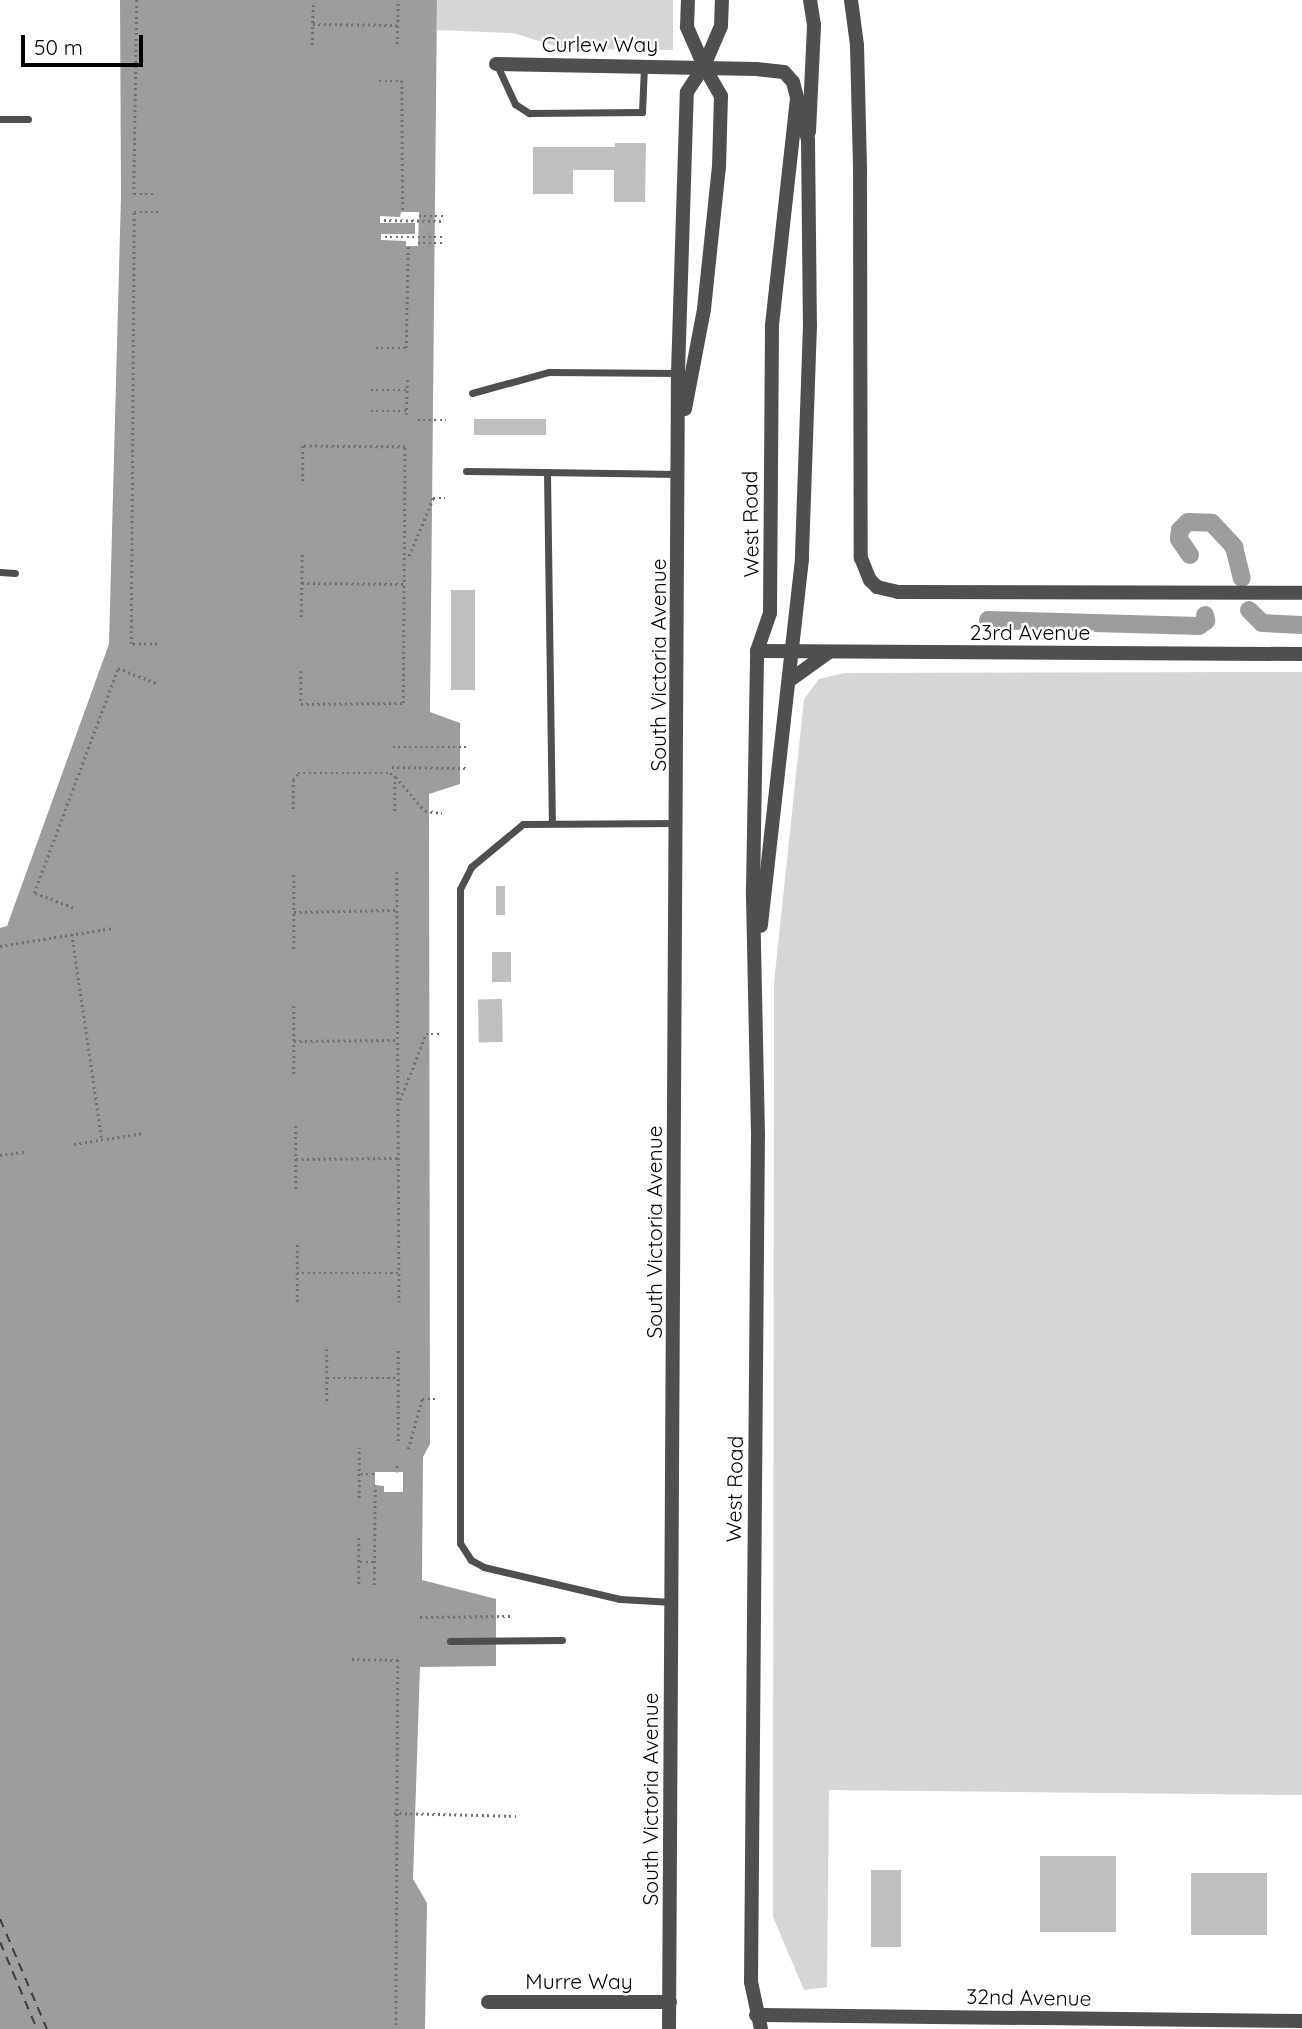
<!DOCTYPE html>
<html>
<head>
<meta charset="utf-8">
<style>
  body { margin:0 }
  #map { position:relative; width:1302px; height:2029px; overflow:hidden; background:#fff; font-family:Quicksand,sans-serif }
  div>[style] { position:absolute }
  .green>* { inset:0; background:#d6d6d6 }
  .water>* { inset:0; background:#9d9d9d }
  .pier>* { inset:0; background:#fff }
  .canal>* { height:18px; margin:-9px; padding:0 9px; transform-origin:9px; border-radius:9px; background:#9d9d9d }
  .ferry>* { height:2px; margin-top:-1px; transform-origin:0; background:repeating-linear-gradient(90deg,#3e3e3e 0 9px,transparent 0 16px) }
  .building>* { inset:0; background:#bfbfbf; transform-origin:0 0 }
  .path>* { height:2.5px; margin-top:-1.25px; transform-origin:0; background:repeating-linear-gradient(90deg,#717171 0 2px,transparent 0 5.5px) }
  .service>* { height:7px; margin:-3.5px; padding:0 3.5px; transform-origin:3.5px; border-radius:3.5px; background:#4f4f4f }
  .minor>* { height:14px; margin:-7px; padding:0 7px; transform-origin:7px; border-radius:7px; background:#4f4f4f }
  .tertiary>* { height:14px; margin:-7px; padding:0 7px; transform-origin:7px; border-radius:7px; background:#4f4f4f }
  span { translate:-50% -50%; white-space:nowrap; text-align:center; line-height:1.15; -webkit-text-stroke:5px #fff; paint-order:stroke }
  .street-label { font-size:21px; color:#000 }
  .scale { position:absolute; left:21px; top:35px; width:122px; height:32px; box-sizing:border-box; border:4px solid #000; border-top:0; padding-left:9px; font-size:21px; line-height:24px; white-space:nowrap; color:#000; -webkit-text-stroke:5px #fff; paint-order:stroke }
</style>
</head>
<body>
<div id="map">
  <div class="green">
    <div style="clip-path:polygon(437px 0,673px 0,673px 50px,565px 49px,513px 33px,437px 30px)"></div>
    <div style="clip-path:polygon(1302px 672px,1302px 1795px,829px 1790px,827px 1987px,804px 1990px,773px 1917px,774px 983px,804px 699px,819px 679px,844px 673px)"></div>
  </div>
  <div class="water">
    <div style="clip-path:polygon(120px 0,437px 0,430px 712px,460px 723px,460px 784px,429px 794px,430px 1444px,423px 1457px,422px 1580px,496px 1599px,496px 1666px,420px 1667px,413px 1879px,427px 1903px,425px 2029px,0 2029px,0 928px,7px 926px,109px 644px,121px 195px)"></div>
  </div>
  <div class="pier">
    <div style="clip-path:polygon(401px 212px,419px 212px,418px 246px,406px 246px,406px 241px,381px 240px,381px 234px,415px 234px,415px 223px,380px 223px,380px 216px,400px 217px)"></div>
    <div style="clip-path:polygon(375px 1472px,403px 1472px,403px 1492px,384px 1492px,384px 1486px,375px 1485px)"></div>
  </div>
  <div class="canal">
    <div style="left:1190px;top:555px;width:19px;rotate:-125deg"></div>
    <div style="left:1179px;top:539px;width:9px;rotate:-84deg"></div>
    <div style="left:1180px;top:530px;width:11px;rotate:-45deg"></div>
    <div style="left:1188px;top:522px;width:24px;rotate:2deg"></div>
    <div style="left:1212px;top:523px;width:33px;rotate:47deg"></div>
    <div style="left:1234px;top:547px;width:32px;rotate:76deg"></div>
    <div style="left:1249px;top:610px;width:18px;rotate:45deg"></div>
    <div style="left:1262px;top:623px;width:40px;rotate:2.9deg"></div>
    <div style="left:988px;top:620px;width:211px;rotate:1.6deg"></div>
    <div style="left:1199px;top:626px;width:9px;rotate:-36deg"></div>
    <div style="left:1206px;top:621px;width:6px;rotate:-99deg"></div>
  </div>
  <div class="ferry">
    <div style="left:0;top:1919px;width:120px;rotate:66.9deg"></div>
    <div style="left:0;top:1942px;width:95px;rotate:67deg"></div>
  </div>
  <div class="building">
    <div style="clip-path:polygon(615px 143px,646px 143px,645px 202px,614px 202px,614px 170px,573px 170px,573px 194px,533px 194px,533px 147px,615px 147px)"></div>
    <div style="left:474px;top:419px;width:72px;height:16px"></div>
    <div style="left:451px;top:590px;width:24px;height:100px"></div>
    <div style="left:496px;top:886px;width:9px;height:29px"></div>
    <div style="left:492px;top:952px;width:19px;height:30px"></div>
    <div style="left:502px;top:999px;width:43px;height:24px;rotate:89deg"></div>
    <div style="left:1040px;top:1856px;width:76px;height:76px"></div>
    <div style="left:871px;top:1870px;width:30px;height:77px"></div>
    <div style="left:1191px;top:1873px;width:76px;height:62px"></div>
  </div>
  <div class="path">
    <div style="left:137px;top:0;width:194px;rotate:90.9deg"></div>
    <div style="left:134px;top:194px;width:22px"></div>
    <div style="left:313px;top:24px;width:84px;rotate:0.7deg"></div>
    <div style="left:397px;top:44px;width:44px;rotate:-88.7deg"></div>
    <div style="left:312px;top:45px;width:40px;rotate:-88.6deg"></div>
    <div style="left:379px;top:81px;width:23px"></div>
    <div style="left:402px;top:81px;width:131px;rotate:89.6deg"></div>
    <div style="left:419px;top:216px;width:24px"></div>
    <div style="left:384px;top:220px;width:59px;rotate:1deg"></div>
    <div style="left:385px;top:237px;width:59px"></div>
    <div style="left:418px;top:243px;width:26px"></div>
    <div style="left:376px;top:348px;width:30px"></div>
    <div style="left:406px;top:348px;width:102px;rotate:-88.9deg"></div>
    <div style="left:371px;top:390px;width:36px"></div>
    <div style="left:371px;top:411px;width:36px"></div>
    <div style="left:406px;top:415px;width:35px;rotate:-88deg"></div>
    <div style="left:418px;top:420px;width:28px"></div>
    <div style="left:409px;top:556px;width:63px;rotate:-67.5deg"></div>
    <div style="left:433px;top:498px;width:12px"></div>
    <div style="left:302px;top:583px;width:102px;rotate:0.6deg"></div>
    <div style="left:301px;top:617px;width:65px;rotate:-89.1deg"></div>
    <div style="left:157px;top:644px;width:26px;rotate:180deg"></div>
    <div style="left:131px;top:644px;width:432px;rotate:-89.6deg"></div>
    <div style="left:134px;top:212px;width:25px"></div>
    <div style="left:301px;top:671px;width:33px;rotate:90deg"></div>
    <div style="left:301px;top:704px;width:102px;rotate:-0.6deg"></div>
    <div style="left:403px;top:703px;width:256px;rotate:-89.6deg"></div>
    <div style="left:405px;top:447px;width:102px;rotate:-179.4deg"></div>
    <div style="left:303px;top:446px;width:39px;rotate:90deg"></div>
    <div style="left:393px;top:747px;width:76px"></div>
    <div style="left:392px;top:767px;width:76px;rotate:0.8deg"></div>
    <div style="left:396px;top:777px;width:45px;rotate:49.5deg"></div>
    <div style="left:425px;top:811px;width:17px;rotate:7deg"></div>
    <div style="left:293px;top:809px;width:29px;rotate:-90deg"></div>
    <div style="left:293px;top:780px;width:9px;rotate:-54deg"></div>
    <div style="left:298px;top:773px;width:92px"></div>
    <div style="left:390px;top:773px;width:6px;rotate:31deg"></div>
    <div style="left:395px;top:776px;width:35px;rotate:90deg"></div>
    <div style="left:397px;top:872px;width:430px;rotate:89.7deg"></div>
    <div style="left:294px;top:875px;width:74px;rotate:90deg"></div>
    <div style="left:73px;top:908px;width:42px;rotate:-159deg"></div>
    <div style="left:34px;top:893px;width:240px;rotate:-69.5deg"></div>
    <div style="left:118px;top:668px;width:41px;rotate:21.5deg"></div>
    <div style="left:294px;top:912px;width:102px;rotate:-1.1deg"></div>
    <div style="left:72px;top:934px;width:208px;rotate:81.7deg"></div>
    <div style="left:0;top:946px;width:114px;rotate:-9.1deg"></div>
    <div style="left:294px;top:1006px;width:69px;rotate:90deg"></div>
    <div style="left:294px;top:1041px;width:104px;rotate:-0.6deg"></div>
    <div style="left:400px;top:1100px;width:71px;rotate:-68.5deg"></div>
    <div style="left:426px;top:1034px;width:14px"></div>
    <div style="left:296px;top:1126px;width:64px;rotate:90deg"></div>
    <div style="left:74px;top:1144px;width:71px;rotate:-8.9deg"></div>
    <div style="left:0;top:1155px;width:24px;rotate:-7deg"></div>
    <div style="left:296px;top:1159px;width:103px;rotate:-0.6deg"></div>
    <div style="left:297px;top:1273px;width:101px"></div>
    <div style="left:297px;top:1302px;width:60px;rotate:-90deg"></div>
    <div style="left:327px;top:1349px;width:55px;rotate:90deg"></div>
    <div style="left:327px;top:1378px;width:71px"></div>
    <div style="left:398px;top:1441px;width:92px;rotate:-90deg"></div>
    <div style="left:408px;top:1449px;width:52px;rotate:-74.4deg"></div>
    <div style="left:422px;top:1399px;width:14px"></div>
    <div style="left:397px;top:1466px;width:6px;rotate:81deg"></div>
    <div style="left:361px;top:1474px;width:14px"></div>
    <div style="left:359px;top:1498px;width:50px;rotate:-90deg"></div>
    <div style="left:359px;top:1538px;width:47px;rotate:90deg"></div>
    <div style="left:360px;top:1562px;width:14px"></div>
    <div style="left:374px;top:1585px;width:100px;rotate:-89.4deg"></div>
    <div style="left:420px;top:1617px;width:91px;rotate:-0.6deg"></div>
    <div style="left:352px;top:1659px;width:46px;rotate:1.2deg"></div>
    <div style="left:398px;top:1660px;width:369px;rotate:90.3deg"></div>
    <div style="left:394px;top:1813px;width:122px;rotate:1.4deg"></div>
  </div>
  <div class="service">
    <div style="left:497px;top:65px;width:43px;rotate:65.2deg"></div>
    <div style="left:515px;top:104px;width:17px;rotate:33deg"></div>
    <div style="left:529px;top:113px;width:113px;rotate:-0.5deg"></div>
    <div style="left:642px;top:112px;width:45px;rotate:-87.5deg"></div>
    <div style="left:0;top:119px;width:28px"></div>
    <div style="left:472px;top:393px;width:80px;rotate:-15.3deg"></div>
    <div style="left:549px;top:372px;width:128px;rotate:0.4deg"></div>
    <div style="left:466px;top:471px;width:213px;rotate:0.8deg"></div>
    <div style="left:547px;top:472px;width:349px;rotate:89.2deg"></div>
    <div style="left:0;top:572px;width:15px;rotate:4deg"></div>
    <div style="left:672px;top:1602px;width:52px;rotate:-176.7deg"></div>
    <div style="left:620px;top:1599px;width:140px;rotate:-166.8deg"></div>
    <div style="left:484px;top:1567px;width:15px;rotate:-152deg"></div>
    <div style="left:471px;top:1560px;width:20px;rotate:-123deg"></div>
    <div style="left:460px;top:1543px;width:654px;rotate:-90deg"></div>
    <div style="left:460px;top:889px;width:25px;rotate:-63deg"></div>
    <div style="left:471px;top:867px;width:67px;rotate:-39.6deg"></div>
    <div style="left:523px;top:824px;width:155px;rotate:-0.4deg"></div>
    <div style="left:450px;top:1641px;width:112px;rotate:-0.5deg"></div>
  </div>
  <div class="minor">
    <div style="left:851px;top:0;width:45px;rotate:82.4deg"></div>
    <div style="left:857px;top:45px;width:123px;rotate:88.6deg"></div>
    <div style="left:860px;top:168px;width:390px;rotate:89.9deg"></div>
    <div style="left:861px;top:558px;width:24px;rotate:68deg"></div>
    <div style="left:870px;top:580px;width:10px;rotate:45deg"></div>
    <div style="left:877px;top:587px;width:22px;rotate:13deg"></div>
    <div style="left:898px;top:592px;width:404px;rotate:0.1deg"></div>
    <div style="left:496px;top:64px;width:260px;rotate:1.1deg"></div>
    <div style="left:756px;top:69px;width:28px;rotate:6deg"></div>
    <div style="left:784px;top:72px;width:13px;rotate:48deg"></div>
    <div style="left:793px;top:82px;width:60px;rotate:75.5deg"></div>
    <div style="left:808px;top:140px;width:185px;rotate:89.4deg"></div>
    <div style="left:810px;top:325px;width:234px;rotate:92deg"></div>
    <div style="left:802px;top:559px;width:369px;rotate:96.4deg"></div>
    <div style="left:809px;top:132px;width:107px;rotate:-87.3deg"></div>
    <div style="left:814px;top:25px;width:25px;rotate:-99deg"></div>
    <div style="left:757px;top:651px;width:545px;rotate:0.32deg"></div>
    <div style="left:790px;top:680px;width:48px;rotate:-35.7deg"></div>
    <div style="left:488px;top:2002px;width:182px"></div>
    <div style="left:756px;top:2015px;width:546px;rotate:0.63deg"></div>
    <div style="left:761px;top:2029px;width:48px;rotate:-102deg"></div>
    <div style="left:751px;top:1982px;width:847px;rotate:-89.53deg"></div>
    <div style="left:758px;top:1135px;width:246px;rotate:-91.2deg"></div>
    <div style="left:753px;top:889px;width:238px;rotate:-89deg"></div>
    <div style="left:757px;top:651px;width:40px;rotate:-71.1deg"></div>
    <div style="left:770px;top:613px;width:288px;rotate:-89.6deg"></div>
    <div style="left:772px;top:325px;width:227px;rotate:-83.7deg"></div>
  </div>
  <div class="tertiary">
    <div style="left:685px;top:409px;width:102px;rotate:-79.2deg"></div>
    <div style="left:704px;top:309px;width:143px;rotate:-84deg"></div>
    <div style="left:719px;top:167px;width:71px;rotate:-88.4deg"></div>
    <div style="left:721px;top:96px;width:34px;rotate:-120deg"></div>
    <div style="left:704px;top:66px;width:43px;rotate:-67deg"></div>
    <div style="left:721px;top:26px;width:26px;rotate:-88deg"></div>
    <div style="left:669px;top:2029px;width:1656px;rotate:-89.69deg"></div>
    <div style="left:678px;top:373px;width:281px;rotate:-88.2deg"></div>
    <div style="left:687px;top:92px;width:31px;rotate:-57deg"></div>
    <div style="left:704px;top:66px;width:43px;rotate:-113.6deg"></div>
    <div style="left:687px;top:27px;width:27px;rotate:-88deg"></div>
  </div>
  <div class="street-label">
    <span style="left:600px;top:44px">Curlew Way</span>
    <span style="left:750px;top:524px;rotate:-91deg">West Road</span>
    <span style="left:1030px;top:632px">23rd Avenue</span>
    <span style="left:658px;top:665px;rotate:-90deg">South Victoria Avenue</span>
    <span style="left:654px;top:1232px;rotate:-90deg">South Victoria Avenue</span>
    <span style="left:734px;top:1489px;rotate:-89deg">West Road</span>
    <span style="left:650px;top:1799px;rotate:-90deg">South Victoria Avenue</span>
    <span style="left:579px;top:1981px">Murre Way</span>
    <span style="left:1029px;top:1997px;rotate:1deg">32nd Avenue</span>
  </div>
  <div class="scale">50 m</div>
</div>
</body>
</html>
